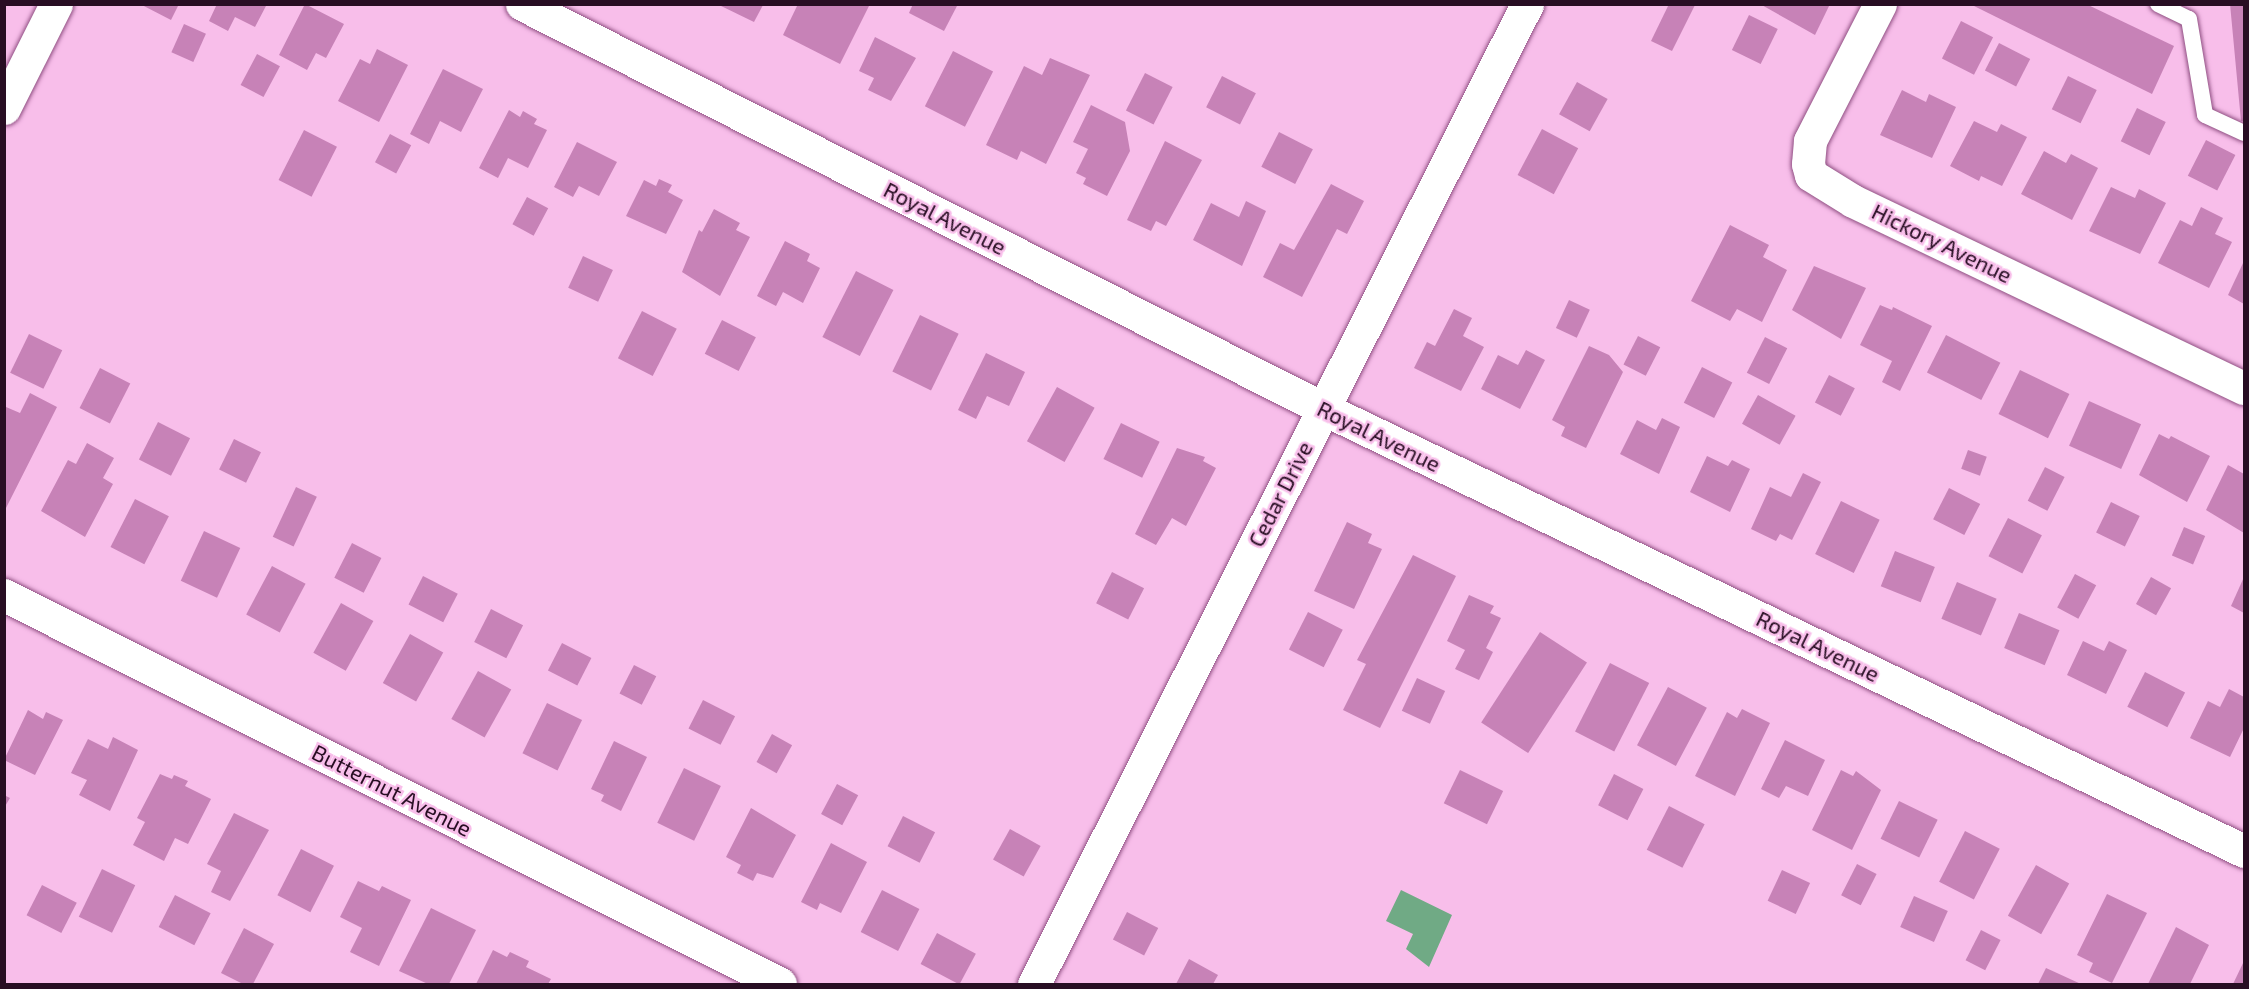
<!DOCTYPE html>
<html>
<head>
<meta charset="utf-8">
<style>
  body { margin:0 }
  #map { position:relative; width:2249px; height:989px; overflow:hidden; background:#f8beea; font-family:"Exo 2",sans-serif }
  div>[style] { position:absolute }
  .water>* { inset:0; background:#70aa85 }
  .building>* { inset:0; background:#c782b7; transform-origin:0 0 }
  .roads { filter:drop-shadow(0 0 2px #8f4f82) drop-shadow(0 0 2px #8f4f82) }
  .service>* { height:16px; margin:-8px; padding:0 8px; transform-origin:8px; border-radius:8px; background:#fff }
  .minor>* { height:33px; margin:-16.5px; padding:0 16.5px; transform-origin:16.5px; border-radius:16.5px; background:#fff }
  span { translate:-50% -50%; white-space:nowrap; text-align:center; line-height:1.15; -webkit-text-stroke:5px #f8beea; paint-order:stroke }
  .street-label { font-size:22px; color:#280e23 }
  .frame { position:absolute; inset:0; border:6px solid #280e23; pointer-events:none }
</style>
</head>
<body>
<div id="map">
  <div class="water">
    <div style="clip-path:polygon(1401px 890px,1452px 915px,1429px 967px,1406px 949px,1413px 934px,1386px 921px)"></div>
  </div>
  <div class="building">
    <div style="clip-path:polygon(140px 4px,179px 4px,171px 20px)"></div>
    <div style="clip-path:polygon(217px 4px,267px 4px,255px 27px,235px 17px,228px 31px,209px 21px)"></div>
    <div style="clip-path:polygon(305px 4px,344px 24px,326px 58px,316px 53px,307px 70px,279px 55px)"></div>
    <div style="clip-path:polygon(798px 4px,870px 4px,840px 64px,783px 35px)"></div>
    <div style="clip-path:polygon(913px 4px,958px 4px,944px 31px,909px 13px)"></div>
    <div style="clip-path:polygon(1669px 4px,1695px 5px,1672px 51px,1651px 41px)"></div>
    <div style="clip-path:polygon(1760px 4px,1830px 4px,1815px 35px)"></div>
    <div style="clip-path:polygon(1970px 4px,2086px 4px,2174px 46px,2152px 94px)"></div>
    <div style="clip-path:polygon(2230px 4px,2244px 4px,2244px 121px,2241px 121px)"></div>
    <div style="clip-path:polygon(719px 5px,763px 5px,754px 22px)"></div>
    <div style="left:1749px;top:15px;width:32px;height:39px;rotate:26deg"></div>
    <div style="left:1961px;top:21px;width:36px;height:42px;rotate:27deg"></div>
    <div style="left:184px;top:24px;width:24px;height:31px;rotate:24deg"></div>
    <div style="clip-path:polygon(875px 37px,916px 58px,891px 101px,868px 90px,874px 78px,859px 71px)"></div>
    <div style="left:1999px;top:43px;width:35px;height:31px;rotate:27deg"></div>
    <div style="clip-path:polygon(377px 49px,408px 65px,379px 122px,338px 101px,360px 59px,370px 64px)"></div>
    <div style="left:953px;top:51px;width:45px;height:62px;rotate:27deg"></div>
    <div style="left:257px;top:54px;width:26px;height:35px;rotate:28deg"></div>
    <div style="clip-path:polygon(1050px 58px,1090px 75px,1046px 164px,1021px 151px,1017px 160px,986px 145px,1024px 66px,1042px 75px)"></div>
    <div style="clip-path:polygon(443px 69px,483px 89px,461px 132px,440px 121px,429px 144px,410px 134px)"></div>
    <div style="left:1145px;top:73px;width:31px;height:42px;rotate:27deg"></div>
    <div style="left:1222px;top:76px;width:38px;height:35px;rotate:27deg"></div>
    <div style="left:2068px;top:76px;width:32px;height:37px;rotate:26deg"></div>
    <div style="left:1577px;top:82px;width:35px;height:37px;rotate:29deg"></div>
    <div style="clip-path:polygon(1902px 90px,1926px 102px,1929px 94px,1956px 107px,1932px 158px,1880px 135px)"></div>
    <div style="clip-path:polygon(1091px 105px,1125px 122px,1130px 151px,1107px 196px,1083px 184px,1086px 178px,1076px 173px,1088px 149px,1073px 142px)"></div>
    <div style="left:2137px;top:108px;width:32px;height:37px;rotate:26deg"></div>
    <div style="clip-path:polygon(509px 110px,520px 117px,523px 111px,537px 119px,534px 124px,547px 130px,528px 168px,508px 158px,498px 178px,479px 168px)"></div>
    <div style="clip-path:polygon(1974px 121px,1997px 132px,2001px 124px,2027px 137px,2002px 186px,1981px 176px,1979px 181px,1950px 166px)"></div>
    <div style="left:1542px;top:129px;width:41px;height:52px;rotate:28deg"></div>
    <div style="left:304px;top:130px;width:37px;height:56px;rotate:27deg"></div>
    <div style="left:1279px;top:132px;width:38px;height:39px;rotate:27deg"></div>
    <div style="left:390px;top:134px;width:24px;height:32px;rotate:28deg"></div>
    <div style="left:2206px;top:140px;width:33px;height:40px;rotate:27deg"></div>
    <div style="clip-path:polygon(1165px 141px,1202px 160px,1166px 226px,1156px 221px,1151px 231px,1127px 220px)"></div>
    <div style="clip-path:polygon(577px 142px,617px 162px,599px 196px,579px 186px,573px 197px,554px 187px)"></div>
    <div style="clip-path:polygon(2044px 151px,2066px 163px,2071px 154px,2098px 168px,2072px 220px,2021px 194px)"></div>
    <div style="clip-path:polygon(659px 179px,672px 185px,668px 192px,683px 200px,666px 234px,626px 216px,644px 180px,656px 186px)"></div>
    <div style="clip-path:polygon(1331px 184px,1364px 201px,1347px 234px,1337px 229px,1302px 297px,1263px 277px,1280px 243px,1294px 250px)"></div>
    <div style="clip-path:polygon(2111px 187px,2135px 198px,2139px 189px,2166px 203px,2140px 254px,2089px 231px)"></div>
    <div style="left:527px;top:197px;width:24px;height:31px;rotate:28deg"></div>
    <div style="clip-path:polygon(1246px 201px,1266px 211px,1242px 266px,1193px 240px,1211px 203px,1239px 217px)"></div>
    <div style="clip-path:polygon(2201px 207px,2223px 218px,2215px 234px,2232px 242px,2209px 288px,2158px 263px,2180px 220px,2192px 226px)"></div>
    <div style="clip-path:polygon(714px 209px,740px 223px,736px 230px,750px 237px,720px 296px,682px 272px,699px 230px,702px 232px)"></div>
    <div style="clip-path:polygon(1730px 225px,1769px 245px,1763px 257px,1787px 270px,1762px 322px,1737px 309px,1730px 321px,1691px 301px)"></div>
    <div style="clip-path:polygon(785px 241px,810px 254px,807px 261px,820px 268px,803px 303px,783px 292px,776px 306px,757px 296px)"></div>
    <div style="left:583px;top:256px;width:33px;height:35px;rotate:25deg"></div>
    <div style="clip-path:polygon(2244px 261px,2244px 304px,2228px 295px)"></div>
    <div style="clip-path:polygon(1814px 266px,1866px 288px,1841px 339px,1792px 310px)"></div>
    <div style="left:856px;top:271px;width:42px;height:74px;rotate:27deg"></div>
    <div style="left:1569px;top:300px;width:23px;height:31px;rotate:25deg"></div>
    <div style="clip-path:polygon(1880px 305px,1892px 310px,1893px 307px,1932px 326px,1900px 391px,1882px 382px,1892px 361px,1860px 345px)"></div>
    <div style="clip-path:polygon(1454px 309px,1472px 318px,1463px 336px,1484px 347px,1461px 391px,1414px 368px,1427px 342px,1435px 346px)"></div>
    <div style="left:642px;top:311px;width:39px;height:53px;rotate:27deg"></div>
    <div style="left:920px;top:315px;width:43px;height:63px;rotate:26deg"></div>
    <div style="left:722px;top:320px;width:38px;height:38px;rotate:27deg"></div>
    <div style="left:29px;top:334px;width:37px;height:43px;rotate:26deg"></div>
    <div style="left:1946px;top:335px;width:61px;height:42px;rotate:27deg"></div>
    <div style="left:1638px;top:336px;width:25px;height:32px;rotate:27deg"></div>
    <div style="left:1765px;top:337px;width:25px;height:40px;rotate:27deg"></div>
    <div style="clip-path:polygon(1589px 346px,1609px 355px,1623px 372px,1586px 448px,1561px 436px,1565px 427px,1552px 420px)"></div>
    <div style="clip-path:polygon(1526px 350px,1545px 360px,1520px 409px,1481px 389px,1498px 355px,1518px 365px)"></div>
    <div style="clip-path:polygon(986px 353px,1025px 372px,1009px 406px,987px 396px,976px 419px,958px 410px)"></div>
    <div style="left:1702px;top:367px;width:34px;height:40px;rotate:27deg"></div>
    <div style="left:100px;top:368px;width:34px;height:45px;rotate:27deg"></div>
    <div style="left:2020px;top:370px;width:55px;height:49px;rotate:26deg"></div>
    <div style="left:1829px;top:375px;width:29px;height:31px;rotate:27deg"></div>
    <div style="left:1057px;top:387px;width:43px;height:62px;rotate:29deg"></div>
    <div style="clip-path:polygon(30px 393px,57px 407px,6px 508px,4px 411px,6px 407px,20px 413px)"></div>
    <div style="left:1758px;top:395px;width:43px;height:33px;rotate:29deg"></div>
    <div style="left:2089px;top:401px;width:57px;height:49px;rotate:24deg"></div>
    <div style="clip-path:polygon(1662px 418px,1680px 427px,1659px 474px,1620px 454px,1637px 420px,1656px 430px)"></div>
    <div style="left:158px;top:422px;width:36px;height:42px;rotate:27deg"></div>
    <div style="left:1121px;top:423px;width:43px;height:40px;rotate:26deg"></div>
    <div style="clip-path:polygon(2159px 434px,2169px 439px,2171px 436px,2210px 456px,2187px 502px,2139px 475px)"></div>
    <div style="left:234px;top:439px;width:30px;height:34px;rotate:26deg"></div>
    <div style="clip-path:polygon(87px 443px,114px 458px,103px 478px,113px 484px,85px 537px,41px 511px,68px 460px,76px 464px)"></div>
    <div style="clip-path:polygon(1177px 448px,1205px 457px,1203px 461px,1216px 468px,1186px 526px,1172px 518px,1156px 545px,1135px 534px)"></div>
    <div style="left:1968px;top:450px;width:20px;height:20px;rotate:20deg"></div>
    <div style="clip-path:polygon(1707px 456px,1728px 466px,1732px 460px,1750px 469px,1730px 512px,1690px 492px)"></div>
    <div style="clip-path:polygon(2228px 465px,2244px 474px,2244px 533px,2206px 510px)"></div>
    <div style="left:2045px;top:467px;width:22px;height:38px;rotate:27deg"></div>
    <div style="clip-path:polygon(1803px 473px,1821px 482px,1792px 540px,1780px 534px,1776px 541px,1751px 529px,1770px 487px,1791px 497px)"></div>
    <div style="left:296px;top:487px;width:23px;height:55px;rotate:25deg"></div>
    <div style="left:1949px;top:488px;width:35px;height:35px;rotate:27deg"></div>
    <div style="left:135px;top:499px;width:38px;height:54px;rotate:27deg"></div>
    <div style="left:1841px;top:501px;width:43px;height:59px;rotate:26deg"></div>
    <div style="left:2111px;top:502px;width:32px;height:34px;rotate:26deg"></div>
    <div style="left:2008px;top:518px;width:38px;height:43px;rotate:27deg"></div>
    <div style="clip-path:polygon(1347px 522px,1372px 534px,1368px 543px,1382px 549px,1354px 609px,1314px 591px)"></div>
    <div style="left:2184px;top:527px;width:23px;height:31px;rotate:23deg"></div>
    <div style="left:204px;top:531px;width:40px;height:55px;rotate:25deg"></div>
    <div style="left:352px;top:543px;width:33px;height:39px;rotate:27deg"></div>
    <div style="left:1895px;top:551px;width:43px;height:38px;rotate:22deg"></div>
    <div style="clip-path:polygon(1413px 555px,1456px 576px,1380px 728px,1343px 710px,1366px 664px,1357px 660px)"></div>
    <div style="left:272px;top:566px;width:38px;height:55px;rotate:28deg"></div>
    <div style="left:1112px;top:572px;width:36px;height:35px;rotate:27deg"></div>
    <div style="left:2075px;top:574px;width:24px;height:38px;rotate:28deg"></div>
    <div style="left:423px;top:576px;width:39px;height:32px;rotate:27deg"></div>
    <div style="left:2151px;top:577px;width:23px;height:31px;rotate:29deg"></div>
    <div style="clip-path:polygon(2244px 577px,2244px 613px,2231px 606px)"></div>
    <div style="left:1957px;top:582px;width:43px;height:40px;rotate:23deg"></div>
    <div style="clip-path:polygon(1469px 595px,1494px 606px,1490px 613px,1501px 618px,1486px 648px,1493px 652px,1479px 680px,1455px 669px,1465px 650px,1447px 641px)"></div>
    <div style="left:341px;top:603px;width:37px;height:57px;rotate:29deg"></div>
    <div style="left:491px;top:609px;width:36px;height:37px;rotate:27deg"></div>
    <div style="left:1308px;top:612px;width:39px;height:42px;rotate:27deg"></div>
    <div style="left:2019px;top:613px;width:44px;height:38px;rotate:23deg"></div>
    <div style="left:1540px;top:632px;width:56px;height:108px;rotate:33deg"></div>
    <div style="left:410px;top:634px;width:38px;height:56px;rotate:29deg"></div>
    <div style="clip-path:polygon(2083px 641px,2104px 651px,2109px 641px,2127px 650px,2106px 694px,2067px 675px)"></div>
    <div style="left:562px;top:643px;width:33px;height:31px;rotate:27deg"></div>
    <div style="left:1610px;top:663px;width:44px;height:77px;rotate:27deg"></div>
    <div style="left:634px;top:665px;width:25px;height:32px;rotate:27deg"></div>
    <div style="left:478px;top:671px;width:38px;height:55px;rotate:29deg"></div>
    <div style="left:2145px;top:672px;width:45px;height:39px;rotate:27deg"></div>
    <div style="left:1417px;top:678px;width:31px;height:36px;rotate:25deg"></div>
    <div style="left:1668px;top:687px;width:44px;height:66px;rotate:28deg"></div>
    <div style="clip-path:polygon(2229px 689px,2244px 697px,2244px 728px,2230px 757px,2190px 738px,2208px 701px,2220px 707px)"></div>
    <div style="left:703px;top:700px;width:36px;height:32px;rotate:27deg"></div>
    <div style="left:547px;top:703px;width:39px;height:56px;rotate:26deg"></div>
    <div style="clip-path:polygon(1742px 709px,1770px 723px,1735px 796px,1695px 776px,1727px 712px,1737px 718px)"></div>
    <div style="clip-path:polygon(28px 710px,43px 719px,46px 712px,63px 720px,35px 775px,4px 760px)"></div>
    <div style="left:772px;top:734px;width:23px;height:32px;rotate:29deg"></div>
    <div style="clip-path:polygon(113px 737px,138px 750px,110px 811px,79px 795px,87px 780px,71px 773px,88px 739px,108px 749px)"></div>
    <div style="clip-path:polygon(1785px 740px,1825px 760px,1808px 796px,1786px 786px,1779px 798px,1761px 789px)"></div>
    <div style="clip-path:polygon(614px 741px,647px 757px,621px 811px,601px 801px,604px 795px,591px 789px)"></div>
    <div style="left:684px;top:768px;width:41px;height:61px;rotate:26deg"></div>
    <div style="left:1460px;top:770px;width:48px;height:37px;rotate:26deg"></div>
    <div style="clip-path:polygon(1841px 770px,1853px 776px,1856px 771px,1881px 790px,1852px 850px,1812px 830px)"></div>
    <div style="clip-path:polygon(160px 774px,172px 779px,174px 775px,188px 781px,185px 786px,211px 799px,188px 844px,175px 838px,164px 861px,133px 845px,145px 822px,137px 818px)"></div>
    <div style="left:1614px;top:774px;width:33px;height:35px;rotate:27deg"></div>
    <div style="left:837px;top:784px;width:24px;height:34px;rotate:28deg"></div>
    <div style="clip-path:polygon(4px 795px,10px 798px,4px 808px)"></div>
    <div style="left:1899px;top:801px;width:43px;height:42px;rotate:26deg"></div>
    <div style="left:1669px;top:806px;width:40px;height:49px;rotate:27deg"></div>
    <div style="clip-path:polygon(751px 808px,796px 835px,773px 878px,757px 873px,753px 881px,737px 873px,741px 865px,726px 857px)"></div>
    <div style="clip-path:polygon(234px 813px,269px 830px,230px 901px,211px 892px,221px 871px,207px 864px)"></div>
    <div style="left:903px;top:816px;width:36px;height:34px;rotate:27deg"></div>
    <div style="left:1010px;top:829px;width:35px;height:35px;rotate:29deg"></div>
    <div style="left:1965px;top:831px;width:39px;height:57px;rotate:27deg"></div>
    <div style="clip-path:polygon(831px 843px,867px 862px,841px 913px,820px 903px,817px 910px,801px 902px)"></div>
    <div style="left:301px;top:849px;width:37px;height:52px;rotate:27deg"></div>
    <div style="left:1857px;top:864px;width:22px;height:35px;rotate:27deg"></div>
    <div style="left:2036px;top:865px;width:38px;height:58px;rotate:29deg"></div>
    <div style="left:102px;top:869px;width:37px;height:53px;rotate:26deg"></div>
    <div style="left:1782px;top:870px;width:31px;height:34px;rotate:25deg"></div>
    <div style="clip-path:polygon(358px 881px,379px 891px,382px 886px,411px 900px,379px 966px,350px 952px,362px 928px,340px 917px)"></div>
    <div style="left:42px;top:885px;width:39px;height:34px;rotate:27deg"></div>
    <div style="left:882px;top:890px;width:42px;height:47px;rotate:27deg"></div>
    <div style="clip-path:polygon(2107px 894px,2147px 913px,2112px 983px,2089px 972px,2093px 963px,2077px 955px)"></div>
    <div style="left:175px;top:895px;width:40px;height:36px;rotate:27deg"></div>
    <div style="left:1914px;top:896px;width:37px;height:34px;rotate:24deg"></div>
    <div style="clip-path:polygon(431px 908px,476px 930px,449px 984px,428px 984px,399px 971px)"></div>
    <div style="left:1127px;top:912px;width:35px;height:31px;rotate:27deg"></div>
    <div style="clip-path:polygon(2176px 927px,2209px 945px,2190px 984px,2148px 984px)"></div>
    <div style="clip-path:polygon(244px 928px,274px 944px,253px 984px,243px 984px,221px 973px)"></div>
    <div style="left:1981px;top:930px;width:22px;height:34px;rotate:27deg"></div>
    <div style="left:937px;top:933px;width:44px;height:35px;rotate:28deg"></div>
    <div style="clip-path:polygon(493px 950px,507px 957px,510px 952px,529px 961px,526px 967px,551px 979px,548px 984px,476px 984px)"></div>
    <div style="clip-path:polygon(1189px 959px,1218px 975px,1213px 984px,1176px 984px)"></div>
    <div style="clip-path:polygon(2244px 961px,2244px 984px,2233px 984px)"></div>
    <div style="clip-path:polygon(2046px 968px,2081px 984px,2038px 984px)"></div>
  </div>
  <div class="roads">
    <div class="service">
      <div style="left:2158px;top:4px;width:34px;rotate:26deg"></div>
      <div style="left:2189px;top:19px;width:97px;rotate:80.5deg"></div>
      <div style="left:2205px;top:115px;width:43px;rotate:24.8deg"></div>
    </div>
    <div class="minor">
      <div style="left:522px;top:4px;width:898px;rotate:26.79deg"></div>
      <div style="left:1324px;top:409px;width:1021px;rotate:25.66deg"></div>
      <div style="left:1880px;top:4px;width:154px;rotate:117.1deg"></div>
      <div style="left:1810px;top:141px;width:23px;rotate:95deg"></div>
      <div style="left:1808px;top:164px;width:11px;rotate:75deg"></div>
      <div style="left:1811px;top:175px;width:49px;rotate:31.8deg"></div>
      <div style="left:1853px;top:201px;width:433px;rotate:25.6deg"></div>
      <div style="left:4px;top:108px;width:116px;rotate:-63.4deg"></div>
      <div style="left:4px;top:595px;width:868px;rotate:26.62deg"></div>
      <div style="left:1034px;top:984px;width:1097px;rotate:-63.29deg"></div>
    </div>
  </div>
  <div class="street-label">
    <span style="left:945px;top:218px;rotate:27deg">Royal Avenue</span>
    <span style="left:1942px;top:243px;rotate:26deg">Hickory Avenue</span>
    <span style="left:1379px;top:436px;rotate:26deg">Royal Avenue</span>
    <span style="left:1280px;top:494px;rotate:-63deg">Cedar Drive</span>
    <span style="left:1818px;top:646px;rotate:26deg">Royal Avenue</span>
    <span style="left:392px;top:790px;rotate:27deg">Butternut Avenue</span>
  </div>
  <div class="frame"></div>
</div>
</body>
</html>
